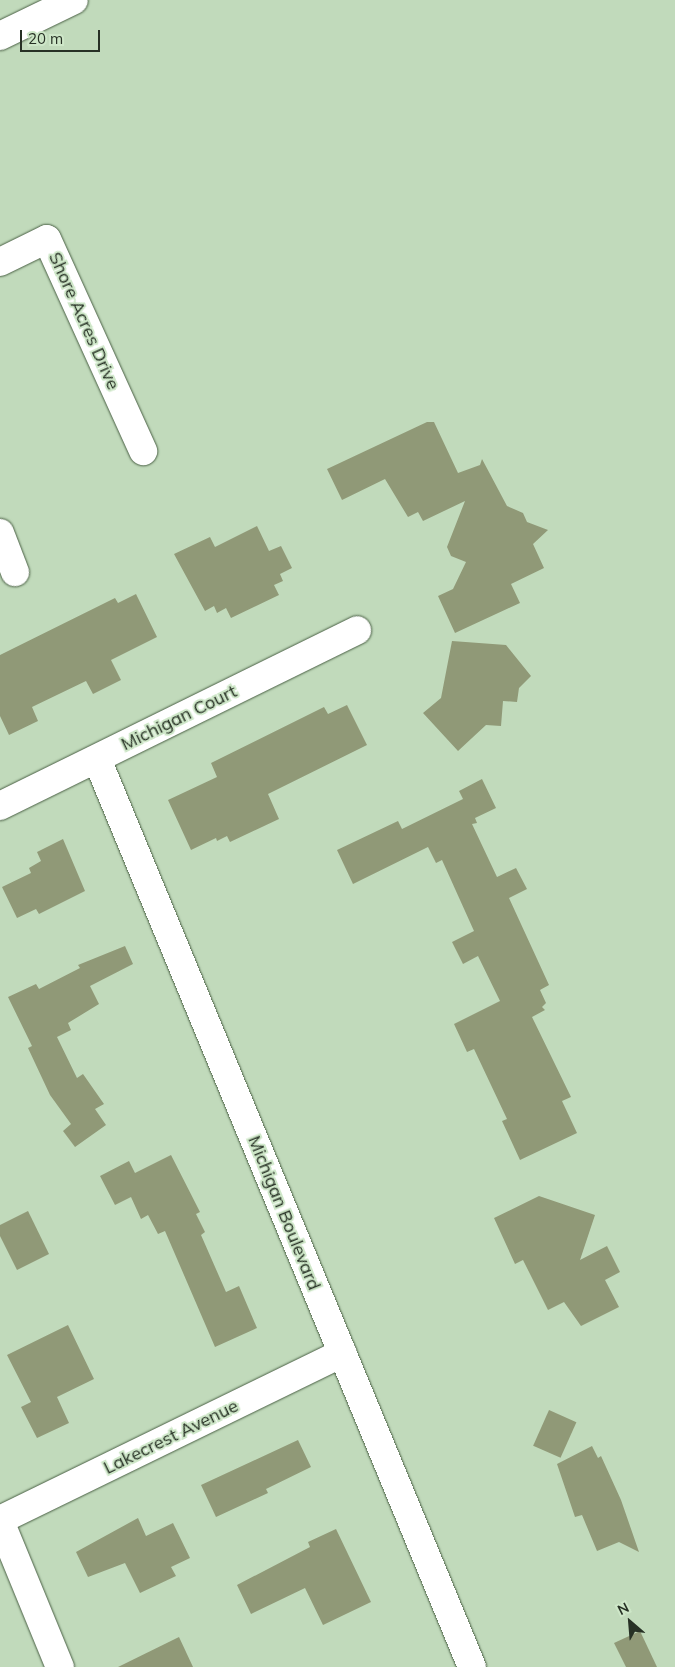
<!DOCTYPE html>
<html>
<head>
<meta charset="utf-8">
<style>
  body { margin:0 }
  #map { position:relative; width:675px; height:1667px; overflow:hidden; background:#c1dabb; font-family:Mulish,sans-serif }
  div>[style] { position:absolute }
  .building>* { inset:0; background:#909977; transform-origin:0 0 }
  .roads { filter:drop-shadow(0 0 1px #4a6045) drop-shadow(0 0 1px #4a6045) }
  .minor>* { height:28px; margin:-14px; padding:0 14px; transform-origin:14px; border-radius:14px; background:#fff }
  span { translate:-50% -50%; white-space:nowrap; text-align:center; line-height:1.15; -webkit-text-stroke:4px #cee7c8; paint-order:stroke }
  .street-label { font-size:18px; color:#273125 }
  .north { position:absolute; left:605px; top:1597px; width:50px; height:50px; -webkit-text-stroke:4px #cee7c8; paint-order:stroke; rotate:333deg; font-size:14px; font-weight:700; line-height:20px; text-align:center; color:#273125 }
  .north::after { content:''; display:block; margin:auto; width:18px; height:22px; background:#273125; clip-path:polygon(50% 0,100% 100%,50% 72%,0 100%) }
  .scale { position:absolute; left:20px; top:30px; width:80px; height:22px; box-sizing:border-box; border:2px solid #273125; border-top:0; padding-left:6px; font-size:15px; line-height:18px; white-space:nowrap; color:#273125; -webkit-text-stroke:4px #cee7c8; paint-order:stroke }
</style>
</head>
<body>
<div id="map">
  <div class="building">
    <div style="clip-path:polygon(427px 422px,434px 422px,458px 473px,480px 465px,482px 459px,507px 506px,523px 513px,527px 522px,548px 530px,533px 544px,544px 568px,511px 584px,520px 603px,455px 633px,438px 596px,453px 589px,466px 562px,451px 556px,447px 547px,465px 501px,423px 521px,418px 512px,408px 517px,385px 479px,342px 500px,327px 469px)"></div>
    <div style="clip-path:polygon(257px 526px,269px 551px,281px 546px,292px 568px,280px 574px,283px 581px,274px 585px,279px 595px,231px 618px,226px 608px,217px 613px,214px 606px,205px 611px,174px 554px,210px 537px,215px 547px)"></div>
    <div style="clip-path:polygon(136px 594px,157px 637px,111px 660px,121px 680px,93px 694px,86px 681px,32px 707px,38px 721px,9px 735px,0 716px,0 655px,115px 598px,118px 603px)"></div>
    <div style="clip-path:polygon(452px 641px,506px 645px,531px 676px,519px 688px,517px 702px,503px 701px,501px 726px,486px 725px,458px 751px,423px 713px,441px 698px)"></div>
    <div style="clip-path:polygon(347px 705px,367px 745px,268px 794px,279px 819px,230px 842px,227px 836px,217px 841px,216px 838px,191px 850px,168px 800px,217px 777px,211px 763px,324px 707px,328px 714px)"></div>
    <div style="clip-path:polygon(482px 779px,496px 808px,475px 818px,477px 823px,472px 824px,497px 877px,516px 868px,527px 889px,509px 898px,549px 985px,540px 990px,546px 1003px,542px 1007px,545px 1010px,532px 1017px,571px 1097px,562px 1101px,577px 1133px,520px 1160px,502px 1121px,507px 1119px,474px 1049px,467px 1052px,454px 1024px,500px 1001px,478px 956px,463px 964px,452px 942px,474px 931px,442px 860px,436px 863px,428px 847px,353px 884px,337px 850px,398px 821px,402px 829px,463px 799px,459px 791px)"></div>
    <div style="clip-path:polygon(63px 839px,85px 891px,39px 914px,36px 909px,17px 918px,2px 887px,31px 873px,29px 868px,41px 861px,37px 852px)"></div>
    <div style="clip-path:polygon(125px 946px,133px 964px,90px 986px,99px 1004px,68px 1023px,71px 1030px,57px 1037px,77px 1078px,83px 1074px,104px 1104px,95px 1109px,106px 1125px,75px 1147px,63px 1131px,71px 1124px,50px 1095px,28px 1048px,32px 1046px,8px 997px,36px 984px,39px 989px,80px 968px,78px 965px)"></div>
    <div style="clip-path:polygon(171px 1155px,200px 1212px,196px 1214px,205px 1232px,201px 1235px,226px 1292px,239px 1286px,257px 1328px,215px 1347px,165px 1231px,158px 1234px,148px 1215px,141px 1219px,131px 1197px,115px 1205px,100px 1176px,129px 1161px,135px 1173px)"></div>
    <div style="clip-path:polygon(539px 1196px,595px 1215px,580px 1260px,607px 1246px,620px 1272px,605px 1280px,619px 1307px,581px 1326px,564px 1302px,548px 1310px,523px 1260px,515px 1264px,494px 1218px)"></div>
    <div style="clip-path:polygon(28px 1211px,49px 1254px,17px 1270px,0 1236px,0 1225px)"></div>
    <div style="clip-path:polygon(68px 1325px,94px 1379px,57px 1397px,69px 1423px,37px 1438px,21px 1407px,31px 1402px,7px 1355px)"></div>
    <div style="left:549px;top:1410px;width:30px;height:39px;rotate:24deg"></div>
    <div style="clip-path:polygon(298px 1440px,311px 1467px,266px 1489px,268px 1493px,216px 1517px,201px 1485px)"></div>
    <div style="clip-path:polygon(592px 1446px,598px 1458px,601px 1456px,621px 1500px,639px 1552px,619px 1542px,597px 1551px,582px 1515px,575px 1517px,557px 1464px)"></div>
    <div style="clip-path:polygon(138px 1518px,146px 1536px,173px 1523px,190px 1558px,171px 1567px,176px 1576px,140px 1593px,125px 1563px,88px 1577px,76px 1552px)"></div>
    <div style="clip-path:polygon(336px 1529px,371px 1602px,323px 1625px,305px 1588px,251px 1614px,237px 1585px,310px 1547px,308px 1542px)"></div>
    <div style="clip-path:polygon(640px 1631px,657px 1667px,626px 1667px,614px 1643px)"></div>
    <div style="clip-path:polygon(179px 1637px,193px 1667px,118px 1667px)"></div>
  </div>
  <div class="roads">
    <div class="minor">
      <div style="left:0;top:36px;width:82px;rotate:-25.9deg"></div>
      <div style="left:0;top:262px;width:52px;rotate:-26.1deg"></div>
      <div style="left:47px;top:239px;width:233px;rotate:65.6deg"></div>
      <div style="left:0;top:533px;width:42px;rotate:69deg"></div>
      <div style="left:97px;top:759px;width:982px;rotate:67.56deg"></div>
      <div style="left:0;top:806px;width:398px;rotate:-26.2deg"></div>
      <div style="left:0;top:1520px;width:381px;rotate:-26deg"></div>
      <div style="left:0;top:1521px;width:158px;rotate:67.7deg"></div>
    </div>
  </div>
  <div class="street-label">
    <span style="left:84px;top:321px;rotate:66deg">Shore Acres Drive</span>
    <span style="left:179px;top:718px;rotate:-26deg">Michigan Court</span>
    <span style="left:284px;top:1213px;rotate:68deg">Michigan Boulevard</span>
    <span style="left:171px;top:1437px;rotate:-26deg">Lakecrest Avenue</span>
  </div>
  <div class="north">N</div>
  <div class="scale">20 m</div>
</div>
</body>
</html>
